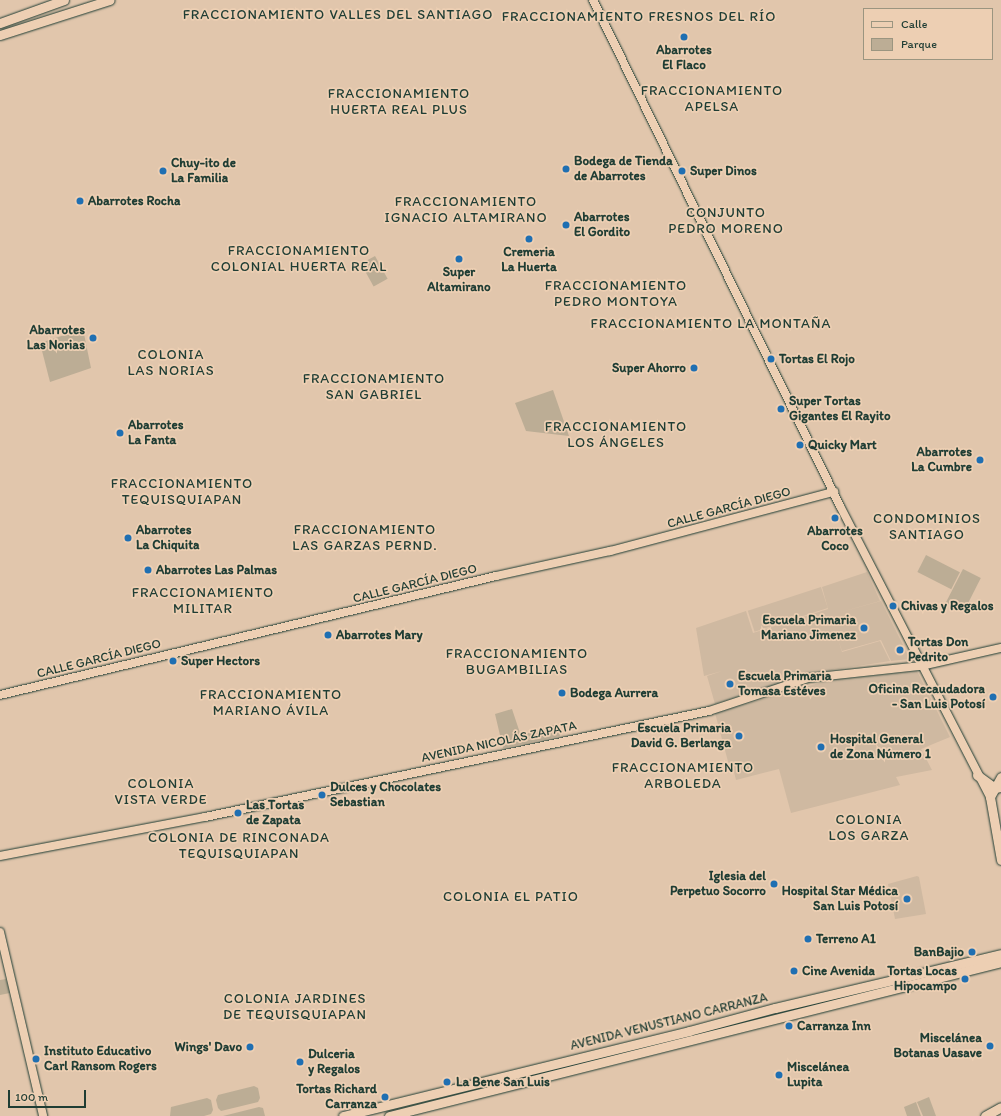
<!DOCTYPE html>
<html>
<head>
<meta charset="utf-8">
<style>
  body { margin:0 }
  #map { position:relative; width:1001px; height:1116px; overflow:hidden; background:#e1c6ac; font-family:Itim,sans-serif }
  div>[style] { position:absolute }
  .built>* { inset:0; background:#cfb9a1; transform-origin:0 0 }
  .green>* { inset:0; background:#bcad95; transform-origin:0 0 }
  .roads { filter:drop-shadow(0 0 1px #1f3d34) drop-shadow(0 0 1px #1f3d34) }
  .secondary>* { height:8px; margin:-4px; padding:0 4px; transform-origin:4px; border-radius:4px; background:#edcfb3 }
  .primary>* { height:9px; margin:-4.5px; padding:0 4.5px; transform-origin:4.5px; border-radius:4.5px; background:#edcfb3 }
  .dots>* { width:11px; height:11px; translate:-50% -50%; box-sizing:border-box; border:2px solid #edcfb3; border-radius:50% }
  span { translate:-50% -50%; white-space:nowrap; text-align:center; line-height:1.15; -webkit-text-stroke:3.5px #edcfb3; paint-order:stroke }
  .poi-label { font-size:13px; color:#1f3d34; font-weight:700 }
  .left { translate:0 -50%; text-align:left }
  .right { translate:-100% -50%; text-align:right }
  .street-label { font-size:13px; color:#1f3d34 }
  .neighbourhood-label { font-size:14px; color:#1f3d34; letter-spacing:1px }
  .legend { position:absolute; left:863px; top:8px; width:130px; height:52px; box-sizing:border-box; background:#edcfb3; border:1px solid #9b9580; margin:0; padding:5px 7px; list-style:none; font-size:12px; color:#1f3d34 }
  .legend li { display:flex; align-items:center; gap:8px; height:20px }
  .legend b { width:20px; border:1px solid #9b9580 }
  .scale { position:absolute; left:8px; top:1090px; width:78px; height:18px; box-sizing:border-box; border:2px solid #1f3d34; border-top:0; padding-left:5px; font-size:12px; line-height:14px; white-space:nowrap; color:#1f3d34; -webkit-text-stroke:3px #edcfb3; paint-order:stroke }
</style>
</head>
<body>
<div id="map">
  <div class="built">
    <div style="clip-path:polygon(867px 572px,880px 601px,834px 614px,881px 601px,910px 659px,891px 661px,881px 640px,842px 651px,838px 639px,842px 652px,880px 641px,890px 661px,812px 673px,715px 704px,707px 676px,722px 671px,704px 676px,696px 628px,746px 611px,753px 633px,828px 609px,822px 587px)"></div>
    <div style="left:821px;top:587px;width:22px;height:77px;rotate:72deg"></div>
    <div style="clip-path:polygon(917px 671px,950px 737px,921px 749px,932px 770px,896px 777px,900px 785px,791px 813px,779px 769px,736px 780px,733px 768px,730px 769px,715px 713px,850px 674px,852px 678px)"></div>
    <div style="clip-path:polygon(917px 876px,919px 877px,926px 914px,895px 919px,888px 884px)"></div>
  </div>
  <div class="green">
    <div style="left:375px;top:256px;width:26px;height:16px;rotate:61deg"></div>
    <div style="clip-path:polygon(83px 329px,91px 368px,50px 382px,40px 343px)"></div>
    <div style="clip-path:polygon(553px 390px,569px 436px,526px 431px,515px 403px)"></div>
    <div style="left:926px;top:555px;width:38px;height:19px;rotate:27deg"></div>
    <div style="left:963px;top:569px;width:20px;height:38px;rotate:27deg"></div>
    <div style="clip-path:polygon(512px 709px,520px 733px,519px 736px,557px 724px,560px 736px,503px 748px,495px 714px)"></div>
    <div style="clip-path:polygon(6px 979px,10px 993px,0 995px,0 980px)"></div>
    <div style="clip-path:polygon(254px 1086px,258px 1088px,260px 1098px,258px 1102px,221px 1111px,218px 1108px,216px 1100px,218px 1095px)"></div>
    <div style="clip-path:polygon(929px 1097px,936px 1116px,923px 1116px,917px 1102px)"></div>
    <div style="clip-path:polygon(207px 1098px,211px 1100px,213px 1110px,211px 1114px,204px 1116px,170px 1116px,171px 1107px)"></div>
    <div style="clip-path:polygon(916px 1102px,921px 1116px,907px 1116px,904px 1107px)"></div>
    <div style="clip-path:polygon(259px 1107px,263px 1108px,265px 1116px,223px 1116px)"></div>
  </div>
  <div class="roads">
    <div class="secondary">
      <div style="left:593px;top:0;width:563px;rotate:63.98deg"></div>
      <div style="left:840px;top:506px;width:327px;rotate:62.7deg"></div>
      <div style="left:0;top:695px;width:510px;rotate:-13.49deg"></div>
      <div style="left:496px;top:576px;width:117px;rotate:-12.4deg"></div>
      <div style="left:610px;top:551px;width:232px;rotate:-14.8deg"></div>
      <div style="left:0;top:856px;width:209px;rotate:-10.8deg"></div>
      <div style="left:205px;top:817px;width:515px;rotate:-11.88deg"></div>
      <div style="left:709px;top:711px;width:104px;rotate:-18.4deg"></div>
      <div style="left:808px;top:678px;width:114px;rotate:-6.1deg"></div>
      <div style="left:921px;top:666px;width:82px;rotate:-12.7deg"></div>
      <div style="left:0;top:932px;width:189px;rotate:76.8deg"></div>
    </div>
    <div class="primary">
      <div style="left:0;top:23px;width:68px;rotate:-19.8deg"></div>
      <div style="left:0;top:35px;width:115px;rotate:-17.7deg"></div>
      <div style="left:977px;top:775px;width:22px;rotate:36deg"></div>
      <div style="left:995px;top:788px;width:5px;rotate:-11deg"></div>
      <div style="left:1001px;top:777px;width:23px;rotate:119deg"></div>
      <div style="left:990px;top:797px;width:64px;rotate:80.1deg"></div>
      <div style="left:343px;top:1116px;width:356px;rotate:-13.8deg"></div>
      <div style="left:689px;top:1031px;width:89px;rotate:-15deg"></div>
      <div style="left:775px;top:1008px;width:232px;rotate:-13.4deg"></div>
      <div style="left:389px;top:1116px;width:631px;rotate:-14.12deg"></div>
      <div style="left:985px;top:1116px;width:18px;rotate:-29deg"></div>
    </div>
  </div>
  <div class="dots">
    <div style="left:684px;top:37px;background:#1f6fb2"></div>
    <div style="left:566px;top:169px;background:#1f6fb2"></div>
    <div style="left:163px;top:171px;background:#1f6fb2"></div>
    <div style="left:682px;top:171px;background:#1f6fb2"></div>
    <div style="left:80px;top:201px;background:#1f6fb2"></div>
    <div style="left:566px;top:225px;background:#1f6fb2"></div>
    <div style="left:529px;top:239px;background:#1f6fb2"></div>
    <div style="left:459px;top:259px;background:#1f6fb2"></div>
    <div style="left:93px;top:338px;background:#1f6fb2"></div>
    <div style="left:771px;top:359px;background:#1f6fb2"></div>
    <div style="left:694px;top:368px;background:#1f6fb2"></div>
    <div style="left:781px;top:409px;background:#1f6fb2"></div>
    <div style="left:120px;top:433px;background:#1f6fb2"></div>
    <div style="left:800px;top:445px;background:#1f6fb2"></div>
    <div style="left:980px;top:460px;background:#1f6fb2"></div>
    <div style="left:835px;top:518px;background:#1f6fb2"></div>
    <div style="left:128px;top:538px;background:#1f6fb2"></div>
    <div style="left:148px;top:570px;background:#1f6fb2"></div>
    <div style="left:893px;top:606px;background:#1f6fb2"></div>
    <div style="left:864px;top:628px;background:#1f6fb2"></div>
    <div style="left:328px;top:635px;background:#1f6fb2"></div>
    <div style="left:900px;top:650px;background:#1f6fb2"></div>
    <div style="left:173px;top:661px;background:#1f6fb2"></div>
    <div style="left:730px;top:684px;background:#1f6fb2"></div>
    <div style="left:562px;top:693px;background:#1f6fb2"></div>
    <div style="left:993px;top:697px;background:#1f6fb2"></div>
    <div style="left:739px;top:736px;background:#1f6fb2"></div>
    <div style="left:821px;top:747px;background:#1f6fb2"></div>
    <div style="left:322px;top:795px;background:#1f6fb2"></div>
    <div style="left:238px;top:813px;background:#1f6fb2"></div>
    <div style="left:774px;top:884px;background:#1f6fb2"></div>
    <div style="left:907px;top:899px;background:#1f6fb2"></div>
    <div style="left:808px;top:939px;background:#1f6fb2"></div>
    <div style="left:972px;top:952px;background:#1f6fb2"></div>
    <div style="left:794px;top:971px;background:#1f6fb2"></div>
    <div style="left:965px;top:979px;background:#1f6fb2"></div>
    <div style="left:789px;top:1026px;background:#1f6fb2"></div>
    <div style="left:990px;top:1046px;background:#1f6fb2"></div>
    <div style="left:250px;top:1047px;background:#1f6fb2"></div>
    <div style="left:36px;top:1059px;background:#1f6fb2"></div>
    <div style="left:300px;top:1062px;background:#1f6fb2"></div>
    <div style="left:779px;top:1075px;background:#1f6fb2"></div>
    <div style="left:447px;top:1082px;background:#1f6fb2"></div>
    <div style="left:385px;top:1097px;background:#1f6fb2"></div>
  </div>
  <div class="poi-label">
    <span style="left:684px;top:58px">Abarrotes<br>El Flaco</span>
    <span class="left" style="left:574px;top:169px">Bodega de Tienda<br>de Abarrotes</span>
    <span class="left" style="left:171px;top:171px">Chuy-ito de<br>La Familia</span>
    <span class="left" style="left:690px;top:171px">Super Dinos</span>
    <span class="left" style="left:88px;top:201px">Abarrotes Rocha</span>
    <span class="left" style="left:574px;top:225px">Abarrotes<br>El Gordito</span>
    <span style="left:529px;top:260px">Cremeria<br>La Huerta</span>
    <span style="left:459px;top:280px">Super<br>Altamirano</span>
    <span class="right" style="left:85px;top:338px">Abarrotes<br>Las Norias</span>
    <span class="left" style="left:779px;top:359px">Tortas El Rojo</span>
    <span class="right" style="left:686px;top:368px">Super Ahorro</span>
    <span class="left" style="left:789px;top:409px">Super Tortas<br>Gigantes El Rayito</span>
    <span class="left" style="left:128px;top:433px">Abarrotes<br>La Fanta</span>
    <span class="left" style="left:808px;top:445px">Quicky Mart</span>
    <span class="right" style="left:972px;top:460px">Abarrotes<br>La Cumbre</span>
    <span class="left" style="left:136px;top:538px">Abarrotes<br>La Chiquita</span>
    <span style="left:835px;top:539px">Abarrotes<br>Coco</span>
    <span class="left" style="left:156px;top:570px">Abarrotes Las Palmas</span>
    <span class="left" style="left:901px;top:606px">Chivas y Regalos</span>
    <span class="right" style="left:856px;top:628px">Escuela Primaria<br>Mariano Jimenez</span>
    <span class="left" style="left:336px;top:635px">Abarrotes Mary</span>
    <span class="left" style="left:908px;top:650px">Tortas Don<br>Pedrito</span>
    <span class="left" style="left:181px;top:661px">Super Hectors</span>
    <span class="left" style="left:738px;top:684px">Escuela Primaria<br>Tomasa Estéves</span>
    <span class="right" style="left:985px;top:697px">Oficina Recaudadora<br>- San Luis Potosí</span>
    <span class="left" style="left:570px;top:693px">Bodega Aurrera</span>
    <span class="right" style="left:731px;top:736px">Escuela Primaria<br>David G. Berlanga</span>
    <span class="left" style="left:830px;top:747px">Hospital General<br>de Zona Número 1</span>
    <span class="left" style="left:330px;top:795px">Dulces y Chocolates<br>Sebastian</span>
    <span class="left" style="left:246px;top:813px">Las Tortas<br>de Zapata</span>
    <span class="right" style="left:766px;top:884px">Iglesia del<br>Perpetuo Socorro</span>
    <span class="right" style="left:898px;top:899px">Hospital Star Médica<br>San Luis Potosí</span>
    <span class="left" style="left:816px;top:939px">Terreno A1</span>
    <span class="right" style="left:964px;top:952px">BanBajio</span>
    <span class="left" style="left:802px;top:971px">Cine Avenida</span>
    <span class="right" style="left:957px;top:979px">Tortas Locas<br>Hipocampo</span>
    <span class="left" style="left:797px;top:1026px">Carranza Inn</span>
    <span class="right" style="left:982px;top:1046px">Miscelánea<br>Botanas Uasave</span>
    <span class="right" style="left:242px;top:1047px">Wings' Davo</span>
    <span class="left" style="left:44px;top:1059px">Instituto Educativo<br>Carl Ransom Rogers</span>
    <span class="left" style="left:308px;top:1062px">Dulceria<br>y Regalos</span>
    <span class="left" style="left:787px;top:1075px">Miscelánea<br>Lupita</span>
    <span class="left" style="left:456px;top:1082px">La Bene San Luis</span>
    <span class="right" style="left:377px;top:1097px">Tortas Richard<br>Carranza</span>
  </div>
  <div class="street-label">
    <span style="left:729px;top:508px;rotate:-15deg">CALLE GARCÍA DIEGO</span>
    <span style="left:415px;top:584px;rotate:-14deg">CALLE GARCÍA DIEGO</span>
    <span style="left:99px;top:659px;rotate:-14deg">CALLE GARCÍA DIEGO</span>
    <span style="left:499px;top:742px;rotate:-12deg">AVENIDA NICOLÁS ZAPATA</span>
    <span style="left:669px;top:1022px;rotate:-14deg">AVENIDA VENUSTIANO CARRANZA</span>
  </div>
  <div class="neighbourhood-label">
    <span style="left:338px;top:15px">FRACCIONAMIENTO VALLES DEL SANTIAGO</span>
    <span style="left:639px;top:17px">FRACCIONAMIENTO FRESNOS DEL RÍO</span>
    <span style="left:712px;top:99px">FRACCIONAMIENTO<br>APELSA</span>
    <span style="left:399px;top:102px">FRACCIONAMIENTO<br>HUERTA REAL PLUS</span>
    <span style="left:466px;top:210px">FRACCIONAMIENTO<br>IGNACIO ALTAMIRANO</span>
    <span style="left:726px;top:221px">CONJUNTO<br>PEDRO MORENO</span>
    <span style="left:299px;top:259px">FRACCIONAMIENTO<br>COLONIAL HUERTA REAL</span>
    <span style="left:616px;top:294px">FRACCIONAMIENTO<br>PEDRO MONTOYA</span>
    <span style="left:711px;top:324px">FRACCIONAMIENTO LA MONTAÑA</span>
    <span style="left:171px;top:363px">COLONIA<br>LAS NORIAS</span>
    <span style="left:374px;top:387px">FRACCIONAMIENTO<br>SAN GABRIEL</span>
    <span style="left:616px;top:435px">FRACCIONAMIENTO<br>LOS ÁNGELES</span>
    <span style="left:182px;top:492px">FRACCIONAMIENTO<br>TEQUISQUIAPAN</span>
    <span style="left:927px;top:527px">CONDOMINIOS<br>SANTIAGO</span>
    <span style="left:365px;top:538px">FRACCIONAMIENTO<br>LAS GARZAS PERND.</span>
    <span style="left:203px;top:601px">FRACCIONAMIENTO<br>MILITAR</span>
    <span style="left:517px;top:662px">FRACCIONAMIENTO<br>BUGAMBILIAS</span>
    <span style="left:271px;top:703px">FRACCIONAMIENTO<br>MARIANO ÁVILA</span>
    <span style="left:683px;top:776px">FRACCIONAMIENTO<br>ARBOLEDA</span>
    <span style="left:161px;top:792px">COLONIA<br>VISTA VERDE</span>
    <span style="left:869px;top:828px">COLONIA<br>LOS GARZA</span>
    <span style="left:239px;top:846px">COLONIA DE RINCONADA<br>TEQUISQUIAPAN</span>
    <span style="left:511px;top:897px">COLONIA EL PATIO</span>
    <span style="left:295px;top:1007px">COLONIA JARDINES<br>DE TEQUISQUIAPAN</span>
  </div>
  <ul class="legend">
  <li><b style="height:5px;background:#edcfb3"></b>Calle</li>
  <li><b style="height:11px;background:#bcad95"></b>Parque</li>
  </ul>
  <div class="scale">100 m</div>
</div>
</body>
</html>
